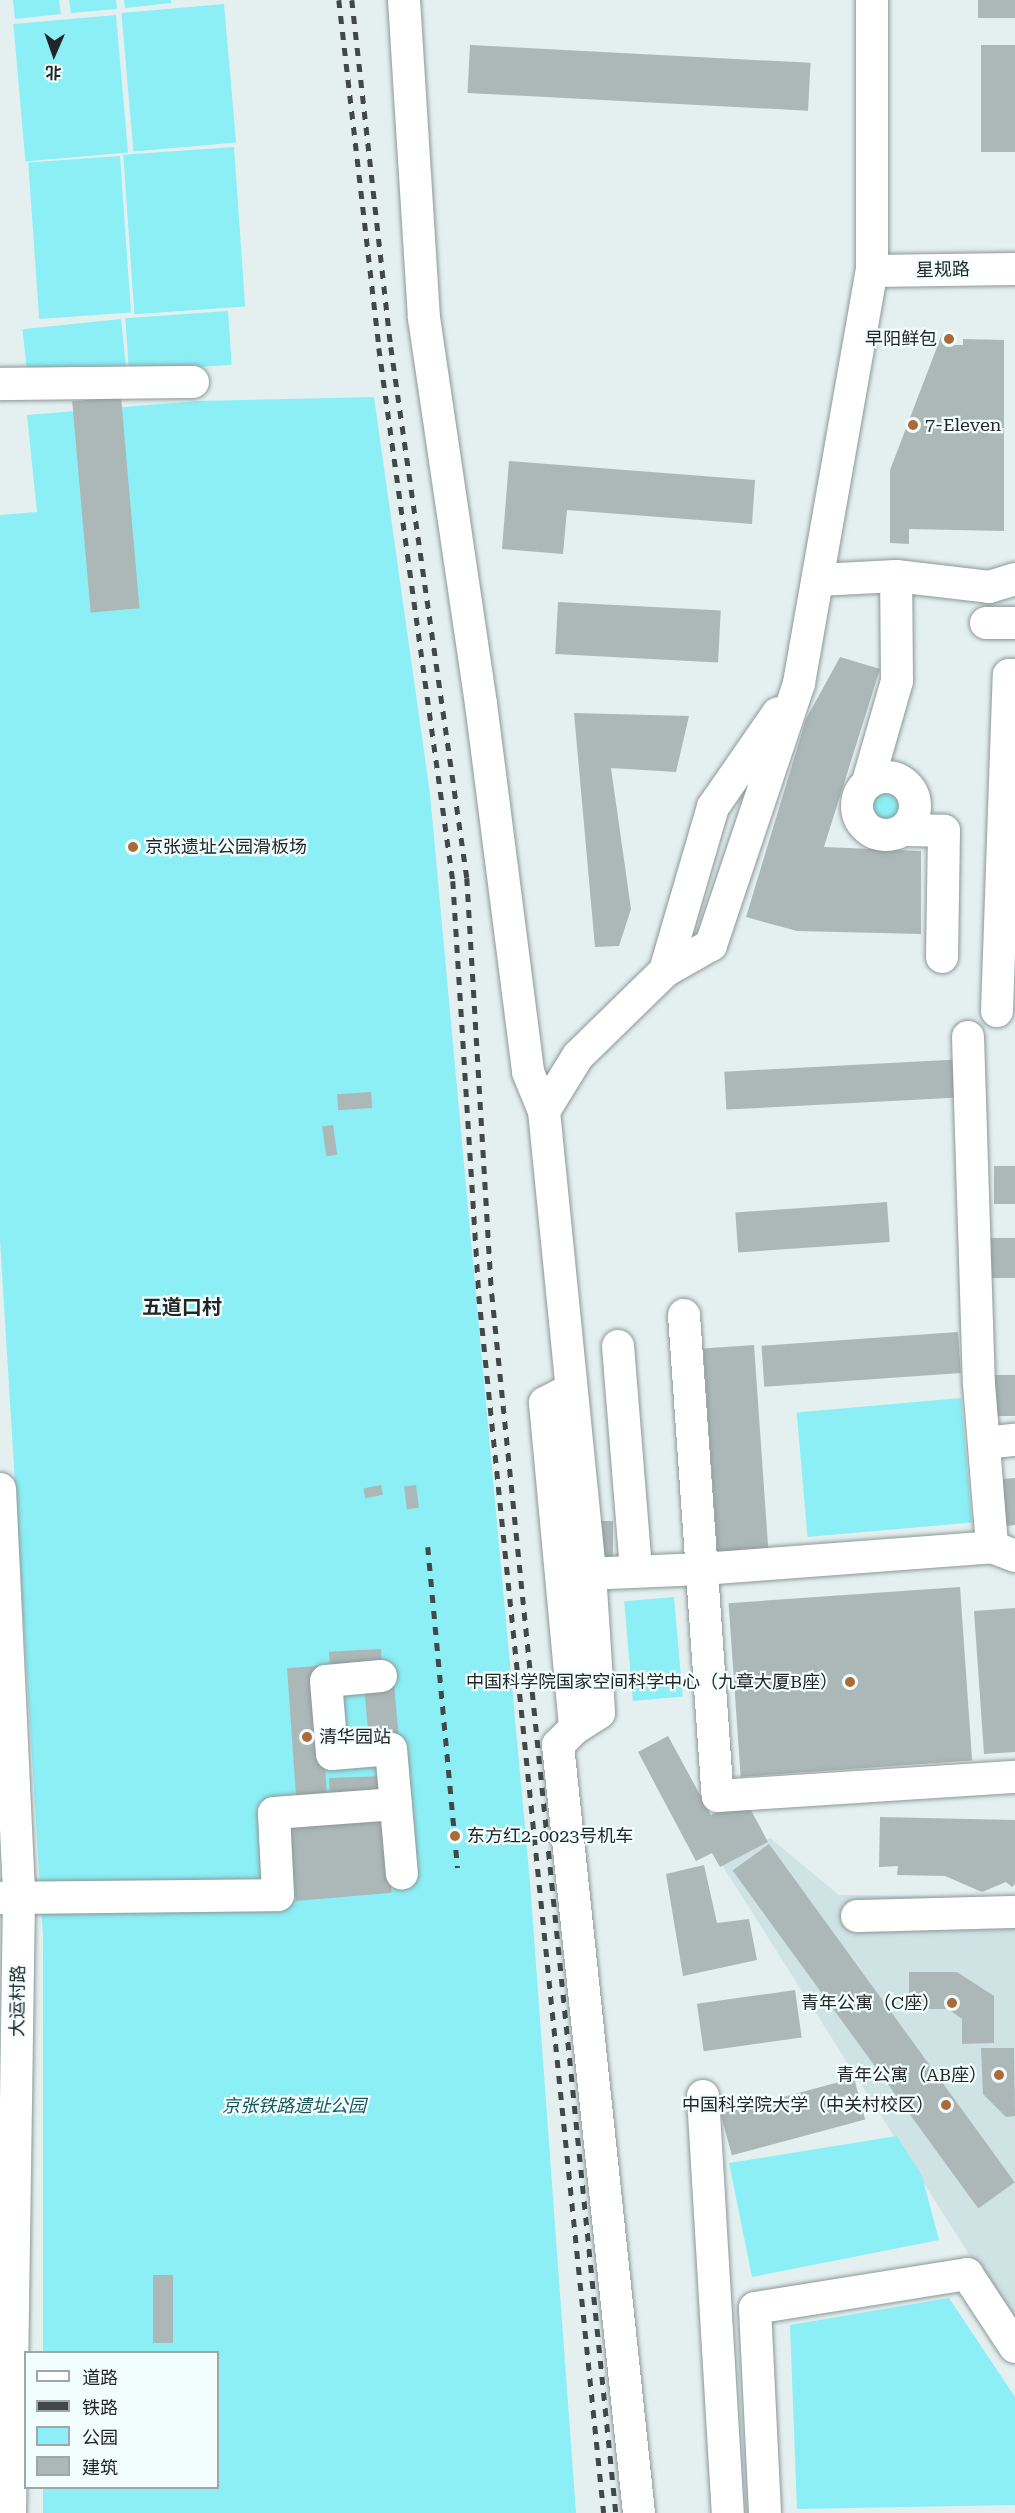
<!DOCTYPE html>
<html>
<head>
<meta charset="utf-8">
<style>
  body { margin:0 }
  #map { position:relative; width:1015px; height:2513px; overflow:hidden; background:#e4f0f0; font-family:"Roboto Serif","Noto Sans SC",serif }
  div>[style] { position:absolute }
  .built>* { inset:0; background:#cfe2e4 }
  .green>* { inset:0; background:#8beff5; transform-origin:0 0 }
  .round { border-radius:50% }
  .building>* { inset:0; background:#acb7b7; transform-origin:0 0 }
  .roads { filter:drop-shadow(0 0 2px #8d9898) drop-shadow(0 0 2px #8d9898) }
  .minor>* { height:32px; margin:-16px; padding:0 16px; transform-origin:16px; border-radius:16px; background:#fff }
  .minor>.ring { margin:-16px; padding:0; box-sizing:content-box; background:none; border:32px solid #fff; border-radius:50% }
  .rail>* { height:4.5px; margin-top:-2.25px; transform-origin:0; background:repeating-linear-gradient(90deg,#424848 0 8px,transparent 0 16px) }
  .dots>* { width:16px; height:16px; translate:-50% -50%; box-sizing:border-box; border:3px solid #f2fdfe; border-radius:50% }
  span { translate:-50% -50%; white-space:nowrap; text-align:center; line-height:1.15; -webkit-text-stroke:4.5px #f2fdfe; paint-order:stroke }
  .street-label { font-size:18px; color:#222626 }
  .poi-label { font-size:18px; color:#222626 }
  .right { translate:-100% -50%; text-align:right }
  .left { translate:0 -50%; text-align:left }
  .park-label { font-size:18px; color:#19575a; font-style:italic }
  .neighbourhood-label { font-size:20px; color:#222626; font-weight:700 }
  .legend { position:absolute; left:24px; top:2351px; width:195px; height:138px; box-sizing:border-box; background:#f2fdfe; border:2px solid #9fa7a8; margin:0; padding:8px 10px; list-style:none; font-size:18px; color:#222626 }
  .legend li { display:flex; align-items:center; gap:12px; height:30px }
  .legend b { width:30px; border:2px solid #9fa7a8 }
  .north { position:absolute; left:24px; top:24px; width:60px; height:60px; -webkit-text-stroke:4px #f2fdfe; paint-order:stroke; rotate:182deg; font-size:16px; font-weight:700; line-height:24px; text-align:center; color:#222626 }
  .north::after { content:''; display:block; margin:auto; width:21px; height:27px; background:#222626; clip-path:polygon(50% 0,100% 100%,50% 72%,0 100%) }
</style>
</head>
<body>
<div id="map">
  <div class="built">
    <div style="clip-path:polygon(770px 1838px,839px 1895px,1015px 1898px,1015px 2327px,722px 1865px)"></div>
  </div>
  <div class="green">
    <div style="clip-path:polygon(13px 0,59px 0,61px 14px,15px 19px)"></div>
    <div style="clip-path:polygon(69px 0,116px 0,117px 9px,71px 13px)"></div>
    <div style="clip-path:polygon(124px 0,171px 0,171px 3px,125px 8px)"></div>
    <div style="left:224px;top:4px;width:139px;height:103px;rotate:85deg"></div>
    <div style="left:116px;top:15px;width:138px;height:103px;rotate:85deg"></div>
    <div style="left:234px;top:147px;width:160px;height:111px;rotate:86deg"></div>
    <div style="left:120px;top:156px;width:157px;height:92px;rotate:86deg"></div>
    <div style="left:228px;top:311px;width:54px;height:103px;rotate:86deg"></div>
    <div style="left:121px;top:319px;width:49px;height:99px;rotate:84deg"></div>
    <div style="clip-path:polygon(374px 397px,430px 794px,530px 1882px,576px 2513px,43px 2513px,43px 2488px,218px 2488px,218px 2352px,43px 2352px,43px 1936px,0 1240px,0 515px,37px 512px,27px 415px,198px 401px)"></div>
    <div class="round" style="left:870px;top:788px;width:34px;height:34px"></div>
    <div style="left:961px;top:1398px;width:125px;height:165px;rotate:85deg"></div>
    <div style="left:674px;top:1597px;width:100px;height:50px;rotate:85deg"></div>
    <div style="clip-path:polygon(897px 2136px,922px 2176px,939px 2240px,752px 2277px,729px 2163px)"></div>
    <div style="clip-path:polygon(949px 2298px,1015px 2397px,1015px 2505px,797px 2509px,790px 2325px)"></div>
  </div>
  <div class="building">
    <div style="left:978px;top:0;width:37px;height:18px"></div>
    <div style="left:470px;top:45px;width:341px;height:48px;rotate:3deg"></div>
    <div style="left:981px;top:45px;width:34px;height:107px"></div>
    <div style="clip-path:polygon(942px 334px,955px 334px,955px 345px,963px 345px,963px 339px,1004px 340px,1004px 531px,909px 529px,909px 544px,890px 543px,890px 470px)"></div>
    <div style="left:121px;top:397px;width:212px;height:49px;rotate:85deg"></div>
    <div style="clip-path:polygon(509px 461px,755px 480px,752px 524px,567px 510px,563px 554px,502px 549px)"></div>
    <div style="left:558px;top:602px;width:163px;height:52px;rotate:3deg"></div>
    <div style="clip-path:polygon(840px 657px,880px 669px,824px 847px,921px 851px,921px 934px,797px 931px,746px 917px,806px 719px)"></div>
    <div style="clip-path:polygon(574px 713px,689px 716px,676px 772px,611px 768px,631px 909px,619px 946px,595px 947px)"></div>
    <div style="left:966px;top:1059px;width:38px;height:242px;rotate:87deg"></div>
    <div style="left:371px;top:1092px;width:16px;height:34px;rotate:86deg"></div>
    <div style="left:333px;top:1125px;width:30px;height:11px;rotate:82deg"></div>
    <div style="left:1015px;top:1166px;width:38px;height:21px;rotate:90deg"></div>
    <div style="left:887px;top:1202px;width:40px;height:152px;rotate:86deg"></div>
    <div style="left:1015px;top:1238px;width:40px;height:31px;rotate:90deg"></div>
    <div style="left:958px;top:1332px;width:41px;height:197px;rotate:86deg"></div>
    <div style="left:754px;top:1345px;width:205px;height:51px;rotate:86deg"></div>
    <div style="left:1015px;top:1375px;width:41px;height:28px;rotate:90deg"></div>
    <div style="clip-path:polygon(1015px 1478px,1015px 1525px,1006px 1526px,1002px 1479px)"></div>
    <div style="left:381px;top:1485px;width:10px;height:18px;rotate:79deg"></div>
    <div style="left:416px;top:1485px;width:23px;height:12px;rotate:83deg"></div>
    <div style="left:599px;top:1521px;width:14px;height:39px"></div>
    <div style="left:960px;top:1587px;width:174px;height:232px;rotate:86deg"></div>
    <div style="clip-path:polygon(1015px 1608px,1015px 1752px,984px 1754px,974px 1611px)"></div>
    <div style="left:381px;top:1649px;width:18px;height:52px;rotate:87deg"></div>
    <div style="left:318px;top:1666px;width:139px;height:31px;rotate:86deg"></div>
    <div style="left:394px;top:1683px;width:54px;height:30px;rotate:85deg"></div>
    <div style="clip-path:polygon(668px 1736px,711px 1815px,744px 1797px,768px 1842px,720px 1867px,712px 1853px,696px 1861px,638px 1752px)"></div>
    <div style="left:385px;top:1776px;width:25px;height:56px;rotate:88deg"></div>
    <div style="left:385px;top:1817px;width:76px;height:96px;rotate:85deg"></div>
    <div style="clip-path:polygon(880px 1817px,1015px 1820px,1015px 1884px,1012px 1887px,1006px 1882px,982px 1892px,945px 1876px,897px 1875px,898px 1866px,879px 1867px)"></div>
    <div style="left:769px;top:1844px;width:418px;height:45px;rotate:54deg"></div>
    <div style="clip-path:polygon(704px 1865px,717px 1923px,749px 1919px,757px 1960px,683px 1976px,666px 1874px)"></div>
    <div style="clip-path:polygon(909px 1972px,957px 1972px,994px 1996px,994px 2043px,962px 2044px,962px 2019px,948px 2009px,909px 2009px)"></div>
    <div style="left:795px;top:1990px;width:48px;height:99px;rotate:82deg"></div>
    <div style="clip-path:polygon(981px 2048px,1014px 2048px,1015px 2116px,1006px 2117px,983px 2094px)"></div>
    <div style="left:854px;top:2078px;width:43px;height:138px;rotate:75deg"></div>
    <div style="left:153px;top:2275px;width:20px;height:68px"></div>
  </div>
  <div class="roads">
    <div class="minor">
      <div style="left:404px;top:0;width:319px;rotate:86.4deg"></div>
      <div style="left:424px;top:318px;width:390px;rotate:81.6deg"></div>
      <div style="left:481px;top:704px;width:371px;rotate:82.7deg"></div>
      <div style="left:528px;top:1072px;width:42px;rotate:67.7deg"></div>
      <div style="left:544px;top:1111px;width:464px;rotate:84.3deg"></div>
      <div style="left:590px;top:1573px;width:140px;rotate:86.3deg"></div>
      <div style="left:599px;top:1713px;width:28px;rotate:148deg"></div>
      <div style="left:575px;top:1728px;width:24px;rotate:135deg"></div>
      <div style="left:558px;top:1745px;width:772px;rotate:83.98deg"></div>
      <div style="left:872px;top:271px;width:143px;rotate:-0.8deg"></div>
      <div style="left:0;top:384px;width:193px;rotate:-0.6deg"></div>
      <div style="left:818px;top:580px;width:78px;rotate:-2.9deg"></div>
      <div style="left:896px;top:576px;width:94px;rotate:6.7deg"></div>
      <div style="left:989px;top:587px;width:27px;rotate:-17deg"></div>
      <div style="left:986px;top:623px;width:29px"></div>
      <div class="ring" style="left:857px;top:777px;width:26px;height:26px"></div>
      <div style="left:868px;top:782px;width:105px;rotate:-74deg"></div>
      <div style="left:897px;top:681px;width:105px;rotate:-90.5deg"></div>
      <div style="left:905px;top:830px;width:39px;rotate:1deg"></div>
      <div style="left:944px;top:831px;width:126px;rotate:90.9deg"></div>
      <div style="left:665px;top:971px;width:171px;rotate:-73.7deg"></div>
      <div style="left:713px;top:807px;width:114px;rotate:-55.3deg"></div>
      <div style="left:997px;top:1011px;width:336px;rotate:-88deg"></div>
      <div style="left:1009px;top:675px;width:6px"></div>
      <div style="left:968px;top:1037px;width:347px;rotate:88.2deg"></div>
      <div style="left:979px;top:1384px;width:164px;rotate:85.4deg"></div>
      <div style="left:544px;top:1111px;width:65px;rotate:-58.3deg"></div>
      <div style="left:578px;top:1056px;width:122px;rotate:-44.3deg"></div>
      <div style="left:665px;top:971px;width:53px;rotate:-29.5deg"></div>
      <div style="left:711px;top:945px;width:276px;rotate:-71.4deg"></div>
      <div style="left:799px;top:683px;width:418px;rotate:-80deg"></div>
      <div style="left:872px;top:271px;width:271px;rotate:-90deg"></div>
      <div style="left:684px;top:1315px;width:482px;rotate:86deg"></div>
      <div style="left:718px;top:1796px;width:298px;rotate:-3.7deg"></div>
      <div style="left:618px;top:1346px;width:226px;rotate:85.4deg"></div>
      <div style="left:570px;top:1390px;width:28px;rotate:153deg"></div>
      <div style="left:545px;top:1403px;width:326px;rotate:84.7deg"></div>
      <div style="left:984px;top:1443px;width:31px;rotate:-6deg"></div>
      <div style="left:0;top:1489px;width:408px;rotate:87.3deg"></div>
      <div style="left:19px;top:1897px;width:616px;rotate:90.84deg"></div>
      <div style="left:562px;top:1575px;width:140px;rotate:-2.5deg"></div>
      <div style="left:702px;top:1569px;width:291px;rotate:-4.3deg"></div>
      <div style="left:992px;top:1547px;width:25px;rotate:21deg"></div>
      <div style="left:381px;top:1676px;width:55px;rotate:174.8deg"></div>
      <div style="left:326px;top:1681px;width:73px;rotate:85.3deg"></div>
      <div style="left:332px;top:1754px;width:59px;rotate:-4.8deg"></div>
      <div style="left:391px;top:1749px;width:125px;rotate:85deg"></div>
      <div style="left:0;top:1898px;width:278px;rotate:-0.6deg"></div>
      <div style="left:278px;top:1895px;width:82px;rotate:-92.8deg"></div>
      <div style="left:274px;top:1813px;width:122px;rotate:-4.2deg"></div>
      <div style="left:857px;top:1916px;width:158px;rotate:-1.5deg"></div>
      <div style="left:703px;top:2096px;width:418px;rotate:86.6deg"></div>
      <div style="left:765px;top:2513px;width:205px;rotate:-92.8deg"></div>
      <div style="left:755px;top:2308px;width:215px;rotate:-9.1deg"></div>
      <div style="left:967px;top:2274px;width:87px;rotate:56.7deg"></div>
    </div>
  </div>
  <div class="rail">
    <div style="left:339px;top:0;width:350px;rotate:83.4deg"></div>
    <div style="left:379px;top:348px;width:538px;rotate:82.1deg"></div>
    <div style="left:453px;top:881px;width:416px;rotate:86.4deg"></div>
    <div style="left:479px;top:1296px;width:1223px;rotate:84.14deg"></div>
    <div style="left:352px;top:0;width:349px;rotate:83.6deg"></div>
    <div style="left:391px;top:347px;width:536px;rotate:81.85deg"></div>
    <div style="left:467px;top:878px;width:417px;rotate:86.6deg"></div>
    <div style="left:492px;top:1294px;width:1225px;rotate:84.19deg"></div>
    <div style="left:428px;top:1547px;width:322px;rotate:84.7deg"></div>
  </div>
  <div class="dots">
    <div style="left:949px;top:339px;background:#ac6b36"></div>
    <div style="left:913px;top:425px;background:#ac6b36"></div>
    <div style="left:133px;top:847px;background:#ac6b36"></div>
    <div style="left:850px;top:1682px;background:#ac6b36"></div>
    <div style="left:307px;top:1737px;background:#ac6b36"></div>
    <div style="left:455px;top:1836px;background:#ac6b36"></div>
    <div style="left:952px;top:2003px;background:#ac6b36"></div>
    <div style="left:999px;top:2075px;background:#ac6b36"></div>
    <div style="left:946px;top:2105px;background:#ac6b36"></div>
  </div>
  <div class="street-label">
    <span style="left:943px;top:270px;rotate:-1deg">星规路</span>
    <span style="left:18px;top:2001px;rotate:-89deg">大运村路</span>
  </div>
  <div class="poi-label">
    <span class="right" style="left:937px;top:339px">早阳鲜包</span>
    <span class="left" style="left:925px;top:425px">7-Eleven</span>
    <span class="left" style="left:145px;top:847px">京张遗址公园滑板场</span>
    <span class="right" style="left:838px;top:1682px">中国科学院国家空间科学中心（九章大厦B座）</span>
    <span class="left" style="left:319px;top:1737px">清华园站</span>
    <span class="left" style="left:467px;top:1836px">东方红2-0023号机车</span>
    <span class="right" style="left:940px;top:2003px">青年公寓（C座）</span>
    <span class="right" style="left:987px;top:2075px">青年公寓（AB座）</span>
    <span class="right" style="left:934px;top:2105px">中国科学院大学（中关村校区）</span>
  </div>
  <div class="park-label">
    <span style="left:294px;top:2106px">京张铁路遗址公园</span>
  </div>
  <div class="neighbourhood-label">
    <span style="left:182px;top:1307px">五道口村</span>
  </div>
  <ul class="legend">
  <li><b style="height:8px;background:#fff"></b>道路</li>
  <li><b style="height:8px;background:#424848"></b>铁路</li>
  <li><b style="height:16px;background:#8beff5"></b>公园</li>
  <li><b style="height:16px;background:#acb7b7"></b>建筑</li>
  </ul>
  <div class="north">北</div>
</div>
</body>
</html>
